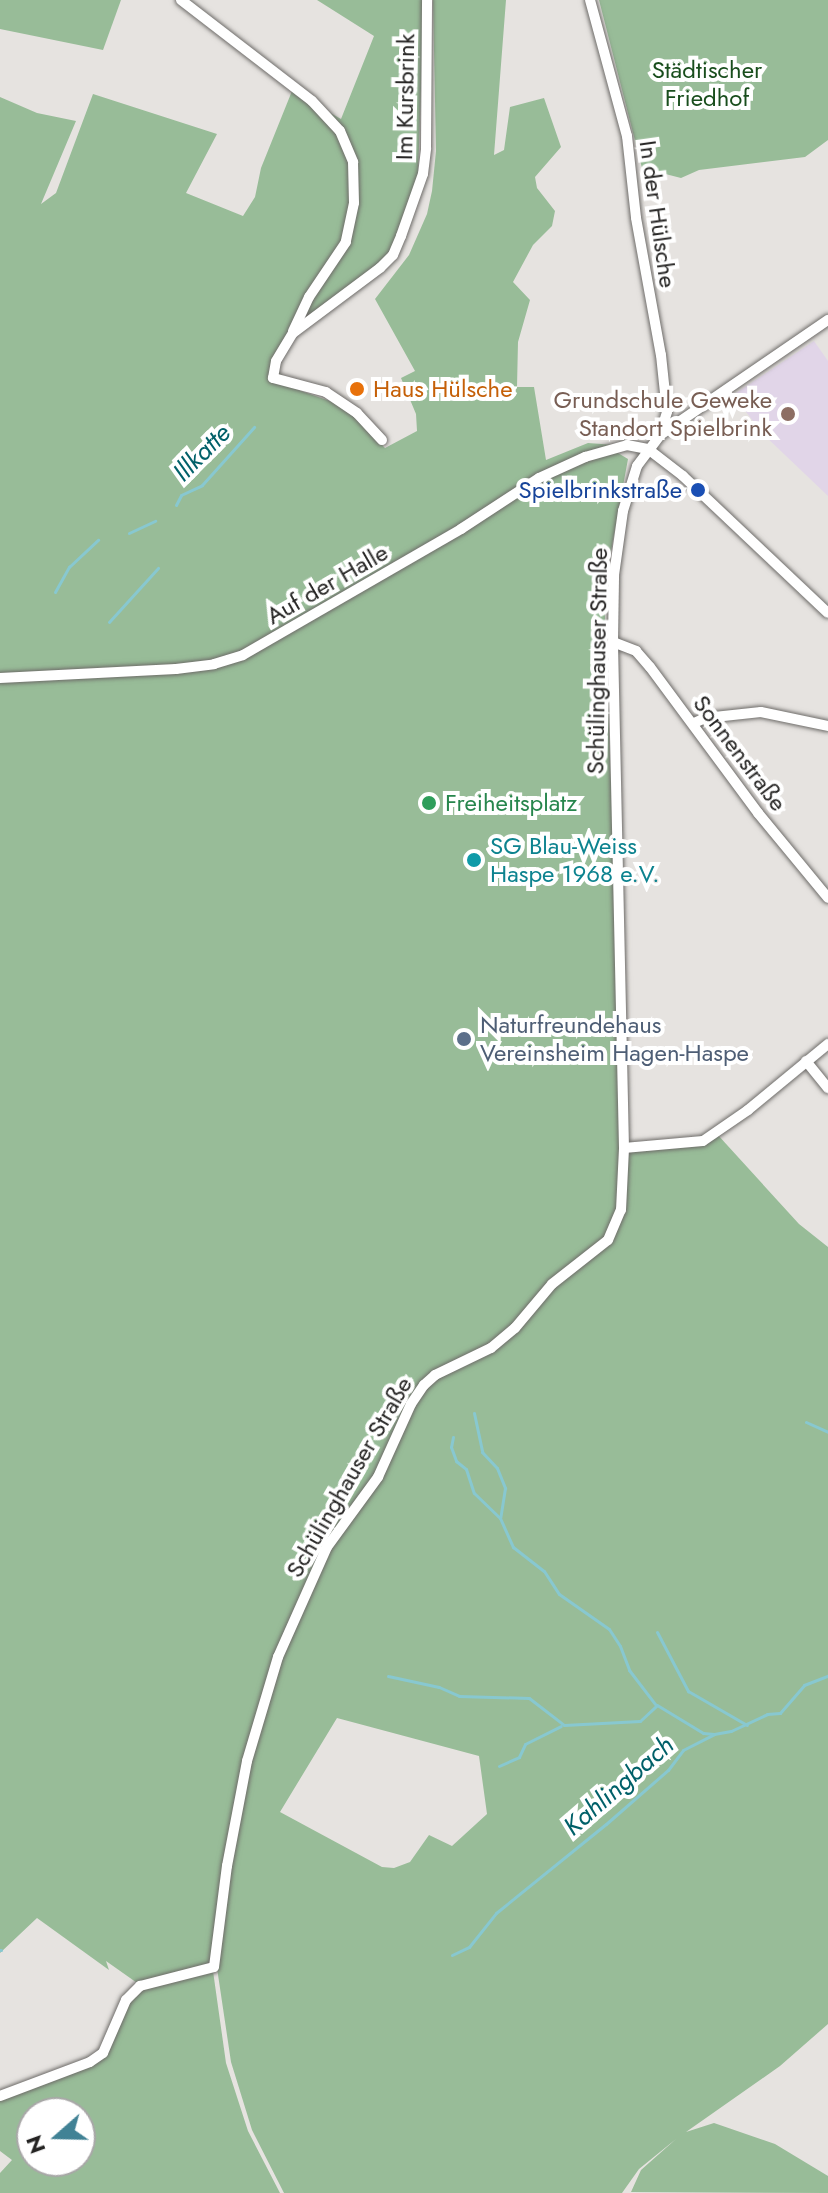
<!DOCTYPE html>
<html>
<head>
<meta charset="utf-8">
<style>
  body { margin:0 }
  #map { position:relative; width:828px; height:2193px; overflow:hidden; background:#e6e3e0; font-family:Jost,sans-serif }
  div>[style] { position:absolute }
  .education>* { inset:0; background:#e1d5e8 }
  .green>* { inset:0; background:#98bc98 }
  .stream>* { height:3px; margin:-1.5px; padding:0 1.5px; transform-origin:1.5px; border-radius:1.5px; background:#88c8d0 }
  .roads { filter:drop-shadow(0 0 2px #6e6c69) drop-shadow(0 0 2px #6e6c69) }
  .minor>* { height:10px; margin:-5px; padding:0 5px; transform-origin:5px; border-radius:5px; background:#fff }
  .dots>* { width:22px; height:22px; translate:-50% -50%; box-sizing:border-box; border:4px solid #fff; border-radius:50% }
  span { translate:-50% -50%; white-space:nowrap; text-align:center; line-height:1.15; -webkit-text-stroke:8px #fff; paint-order:stroke }
  .park-label { font-size:24px; color:#194e1d }
  .street-label { font-size:24px; color:#252423 }
  .food-label { font-size:24px; color:#c56008 }
  .left { translate:0 -50%; text-align:left }
  .education-label { font-size:24px; color:#785e54 }
  .right { translate:-100% -50%; text-align:right }
  .transit-label { font-size:24px; color:#164399 }
  .leisure-label { font-size:24px; color:#27864d }
  .culture-label { font-size:24px; color:#0d838f }
  .service-label { font-size:24px; color:#4e5e75 }
  .water-label { font-size:26px; color:#006069; font-style:italic }
  .north { position:absolute; left:16px; top:2097px; width:80px; height:80px; box-sizing:border-box; background:#fff; border:2px solid #a8a7a7; border-radius:50%; rotate:250deg; font-size:22px; font-weight:700; line-height:32px; text-align:center; color:#252423 }
  .north::after { content:''; display:block; margin:auto; width:28px; height:36px; background:#418295; clip-path:polygon(50% 0,100% 100%,50% 72%,0 100%) }
</style>
</head>
<body>
<div id="map">
  <div class="education">
    <div style="clip-path:polygon(814px 341px,828px 361px,828px 496px,763px 434px,733px 395px)"></div>
  </div>
  <div class="green">
    <div style="clip-path:polygon(0 0,121px 0,103px 50px,0 29px)"></div>
    <div style="clip-path:polygon(evenodd,317px 0,424px 0,418px 176px,391px 255px,290px 329px,275px 353px,271px 366px,301px 391px,330px 401px,351px 414px,385px 448px,417px 431px,416px 414px,401px 378px,415px 371px,375px 299px,409px 255px,427px 214px,432px 191px,436px 151px,433px 0,506px 0,494px 155px,504px 150px,510px 107px,544px 98px,561px 147px,535px 177px,537px 188px,555px 211px,552px 226px,533px 245px,513px 282px,530px 300px,518px 342px,517px 387px,534px 387px,546px 460px,588px 443px,615px 445px,618px 453px,628px 459px,604px 589px,624px 1147px,717px 1134px,799px 1224px,828px 1247px,828px 2024px,780px 2066px,686px 2132px,714px 2123px,775px 2144px,828px 2176px,828px 2193px,631px 2192px,641px 2170px,676px 2139px,639px 2169px,622px 2193px,284px 2193px,252px 2130px,231px 2062px,217px 1968px,140px 1985px,106px 1961px,109px 1970px,37px 1918px,0 1953px,0 97px,37px 113px,76px 121px,41px 204px,56px 193px,93px 94px,217px 134px,186px 193px,243px 216px,255px 197px,261px 168px,292px 91px,341px 119px,374px 36px,317px 0,337px 1718px,479px 1756px,487px 1814px,452px 1846px,429px 1835px,410px 1862px,394px 1868px,382px 1867px,280px 1812px,337px 1718px)"></div>
    <div style="clip-path:polygon(599px 0,828px 0,828px 140px,805px 157px,699px 170px,681px 178px,642px 168px)"></div>
    <div style="clip-path:polygon(evenodd,213px 1971px,226px 2063px,248px 2131px,280px 2193px,0 2193px,0 2173px,12px 2160px,0 2151px,0 2099px,91px 2064px,128px 2002px,141px 1988px,213px 1971px,32px 2113px,80px 2113px,80px 2161px,32px 2161px,32px 2113px)"></div>
  </div>
  <div class="stream">
    <div style="left:176px;top:505px;width:11px;rotate:-63deg"></div>
    <div style="left:181px;top:495px;width:23px;rotate:-25deg"></div>
    <div style="left:202px;top:485px;width:78px;rotate:-48.1deg"></div>
    <div style="left:129px;top:533px;width:29px;rotate:-25deg"></div>
    <div style="left:55px;top:592px;width:29px;rotate:-61deg"></div>
    <div style="left:69px;top:567px;width:40px;rotate:-43deg"></div>
    <div style="left:109px;top:622px;width:73px;rotate:-47.8deg"></div>
    <div style="left:474px;top:1413px;width:40px;rotate:78deg"></div>
    <div style="left:482px;top:1452px;width:22px;rotate:47deg"></div>
    <div style="left:497px;top:1468px;width:22px;rotate:68deg"></div>
    <div style="left:505px;top:1488px;width:30px;rotate:99deg"></div>
    <div style="left:806px;top:1422px;width:24px;rotate:24deg"></div>
    <div style="left:453px;top:1437px;width:10px;rotate:101deg"></div>
    <div style="left:451px;top:1447px;width:15px;rotate:70deg"></div>
    <div style="left:456px;top:1461px;width:13px;rotate:39deg"></div>
    <div style="left:466px;top:1469px;width:25px;rotate:72deg"></div>
    <div style="left:474px;top:1493px;width:36px;rotate:44deg"></div>
    <div style="left:500px;top:1518px;width:32px;rotate:66deg"></div>
    <div style="left:513px;top:1547px;width:39px;rotate:38deg"></div>
    <div style="left:544px;top:1571px;width:27px;rotate:57deg"></div>
    <div style="left:559px;top:1594px;width:61px;rotate:35deg"></div>
    <div style="left:609px;top:1629px;width:20px;rotate:57deg"></div>
    <div style="left:620px;top:1646px;width:26px;rotate:69deg"></div>
    <div style="left:629px;top:1670px;width:43px;rotate:52.6deg"></div>
    <div style="left:657px;top:1632px;width:67px;rotate:62.3deg"></div>
    <div style="left:688px;top:1691px;width:68px;rotate:30deg"></div>
    <div style="left:388px;top:1676px;width:52px;rotate:12.2deg"></div>
    <div style="left:439px;top:1687px;width:22px;rotate:24deg"></div>
    <div style="left:459px;top:1696px;width:70px;rotate:1.6deg"></div>
    <div style="left:529px;top:1698px;width:44px;rotate:37.6deg"></div>
    <div style="left:564px;top:1725px;width:76px;rotate:-3deg"></div>
    <div style="left:640px;top:1721px;width:23px;rotate:-43deg"></div>
    <div style="left:657px;top:1705px;width:54px;rotate:31.3deg"></div>
    <div style="left:703px;top:1733px;width:11px;rotate:5deg"></div>
    <div style="left:499px;top:1766px;width:22px;rotate:-24deg"></div>
    <div style="left:519px;top:1757px;width:14px;rotate:-65deg"></div>
    <div style="left:525px;top:1744px;width:40px;rotate:-26.6deg"></div>
    <div style="left:0;top:1950px;width:1px"></div>
    <div style="left:452px;top:1955px;width:19px;rotate:-25deg"></div>
    <div style="left:469px;top:1947px;width:43px;rotate:-51.5deg"></div>
    <div style="left:496px;top:1913px;width:141px;rotate:-39deg"></div>
    <div style="left:606px;top:1824px;width:82px;rotate:-41.1deg"></div>
    <div style="left:668px;top:1770px;width:25px;rotate:-53deg"></div>
    <div style="left:683px;top:1750px;width:35px;rotate:-27deg"></div>
    <div style="left:714px;top:1734px;width:17px;rotate:-10deg"></div>
    <div style="left:731px;top:1731px;width:40px;rotate:-25deg"></div>
    <div style="left:767px;top:1714px;width:13px;rotate:-4deg"></div>
    <div style="left:780px;top:1713px;width:37px;rotate:-49deg"></div>
    <div style="left:804px;top:1685px;width:26px;rotate:-21deg"></div>
  </div>
  <div class="roads">
    <div class="minor">
      <div style="left:181px;top:0;width:165px;rotate:37.6deg"></div>
      <div style="left:312px;top:101px;width:41px;rotate:47deg"></div>
      <div style="left:340px;top:131px;width:34px;rotate:67deg"></div>
      <div style="left:353px;top:162px;width:41px;rotate:88.6deg"></div>
      <div style="left:354px;top:203px;width:40px;rotate:102deg"></div>
      <div style="left:346px;top:242px;width:66px;rotate:123.9deg"></div>
      <div style="left:309px;top:297px;width:38px;rotate:115deg"></div>
      <div style="left:590px;top:0;width:141px;rotate:74.8deg"></div>
      <div style="left:627px;top:136px;width:82px;rotate:83.7deg"></div>
      <div style="left:636px;top:218px;width:139px;rotate:79.7deg"></div>
      <div style="left:661px;top:355px;width:57px;rotate:84deg"></div>
      <div style="left:667px;top:412px;width:24px;rotate:107deg"></div>
      <div style="left:382px;top:440px;width:37px;rotate:-133deg"></div>
      <div style="left:357px;top:413px;width:37px;rotate:-146deg"></div>
      <div style="left:326px;top:392px;width:55px;rotate:-165.2deg"></div>
      <div style="left:273px;top:378px;width:17px;rotate:-80deg"></div>
      <div style="left:276px;top:361px;width:33px;rotate:-59deg"></div>
      <div style="left:293px;top:333px;width:109px;rotate:-36.8deg"></div>
      <div style="left:380px;top:268px;width:18px;rotate:-45deg"></div>
      <div style="left:393px;top:255px;width:21px;rotate:-67deg"></div>
      <div style="left:401px;top:236px;width:66px;rotate:-70.5deg"></div>
      <div style="left:423px;top:174px;width:26px;rotate:-83deg"></div>
      <div style="left:426px;top:148px;width:148px;rotate:-89.6deg"></div>
      <div style="left:613px;top:642px;width:25px;rotate:21deg"></div>
      <div style="left:636px;top:651px;width:21px;rotate:49deg"></div>
      <div style="left:650px;top:667px;width:182px;rotate:53.5deg"></div>
      <div style="left:758px;top:813px;width:110px;rotate:50.5deg"></div>
      <div style="left:0;top:678px;width:176px;rotate:-2.9deg"></div>
      <div style="left:176px;top:669px;width:38px;rotate:-7deg"></div>
      <div style="left:214px;top:664px;width:30px;rotate:-17deg"></div>
      <div style="left:243px;top:655px;width:252px;rotate:-30deg"></div>
      <div style="left:461px;top:529px;width:93px;rotate:-33.2deg"></div>
      <div style="left:539px;top:478px;width:51px;rotate:-24.5deg"></div>
      <div style="left:585px;top:457px;width:44px;rotate:-15.9deg"></div>
      <div style="left:627px;top:445px;width:21px;rotate:11deg"></div>
      <div style="left:648px;top:449px;width:44px;rotate:37.6deg"></div>
      <div style="left:683px;top:476px;width:199px;rotate:43.4deg"></div>
      <div style="left:694px;top:723px;width:12px;rotate:-24deg"></div>
      <div style="left:705px;top:718px;width:56px;rotate:-6.1deg"></div>
      <div style="left:761px;top:712px;width:68px;rotate:11.8deg"></div>
      <div style="left:806px;top:1061px;width:35px;rotate:51deg"></div>
      <div style="left:624px;top:1148px;width:79px;rotate:-5.1deg"></div>
      <div style="left:703px;top:1141px;width:55px;rotate:-34.6deg"></div>
      <div style="left:748px;top:1110px;width:104px;rotate:-39.5deg"></div>
      <div style="left:0;top:2096px;width:96px;rotate:-20.7deg"></div>
      <div style="left:90px;top:2062px;width:16px;rotate:-35deg"></div>
      <div style="left:103px;top:2053px;width:58px;rotate:-66.5deg"></div>
      <div style="left:126px;top:2000px;width:20px;rotate:-45deg"></div>
      <div style="left:140px;top:1986px;width:76px;rotate:-14.4deg"></div>
      <div style="left:214px;top:1967px;width:102px;rotate:-82.7deg"></div>
      <div style="left:227px;top:1866px;width:107px;rotate:-79.2deg"></div>
      <div style="left:247px;top:1761px;width:109px;rotate:-73.4deg"></div>
      <div style="left:278px;top:1657px;width:120px;rotate:-66deg"></div>
      <div style="left:327px;top:1547px;width:87px;rotate:-53.9deg"></div>
      <div style="left:378px;top:1477px;width:80px;rotate:-65.7deg"></div>
      <div style="left:411px;top:1404px;width:23px;rotate:-56deg"></div>
      <div style="left:424px;top:1385px;width:15px;rotate:-42deg"></div>
      <div style="left:435px;top:1375px;width:62px;rotate:-25.7deg"></div>
      <div style="left:491px;top:1348px;width:31px;rotate:-40deg"></div>
      <div style="left:515px;top:1328px;width:57px;rotate:-49.9deg"></div>
      <div style="left:552px;top:1284px;width:71px;rotate:-38.2deg"></div>
      <div style="left:608px;top:1240px;width:33px;rotate:-67deg"></div>
      <div style="left:621px;top:1210px;width:62px;rotate:-87.2deg"></div>
      <div style="left:624px;top:1148px;width:506px;rotate:-91.25deg"></div>
      <div style="left:613px;top:642px;width:67px;rotate:-89.1deg"></div>
      <div style="left:614px;top:575px;width:65px;rotate:-82deg"></div>
      <div style="left:623px;top:511px;width:47px;rotate:-72.7deg"></div>
      <div style="left:637px;top:466px;width:39px;rotate:-53deg"></div>
      <div style="left:660px;top:435px;width:204px;rotate:-34.4deg"></div>
    </div>
  </div>
  <div class="dots">
    <div style="left:357px;top:389px;background:#e8710a"></div>
    <div style="left:788px;top:414px;background:#8d6e63"></div>
    <div style="left:698px;top:490px;background:#1a4fb4"></div>
    <div style="left:429px;top:803px;background:#2e9e5b"></div>
    <div style="left:474px;top:860px;background:#0f9aa8"></div>
    <div style="left:464px;top:1039px;background:#5c6f8a"></div>
  </div>
  <div class="park-label">
    <span style="left:707px;top:84px">Städtischer<br>Friedhof</span>
  </div>
  <div class="street-label">
    <span style="left:405px;top:97px;rotate:-89deg">Im Kursbrink</span>
    <span style="left:658px;top:214px;rotate:82deg">In der Hülsche</span>
    <span style="left:327px;top:584px;rotate:-30deg">Auf der Halle</span>
    <span style="left:597px;top:661px;rotate:-89deg">Schülinghauser Straße</span>
    <span style="left:740px;top:753px;rotate:53deg">Sonnenstraße</span>
    <span style="left:349px;top:1477px;rotate:-60deg">Schülinghauser Straße</span>
  </div>
  <div class="food-label">
    <span class="left" style="left:373px;top:389px">Haus Hülsche</span>
  </div>
  <div class="education-label">
    <span class="right" style="left:772px;top:414px">Grundschule Geweke<br>Standort Spielbrink</span>
  </div>
  <div class="transit-label">
    <span class="right" style="left:682px;top:490px">Spielbrinkstraße</span>
  </div>
  <div class="leisure-label">
    <span class="left" style="left:445px;top:803px">Freiheitsplatz</span>
  </div>
  <div class="culture-label">
    <span class="left" style="left:490px;top:860px">SG Blau-Weiss<br>Haspe 1968 e.V.</span>
  </div>
  <div class="service-label">
    <span class="left" style="left:480px;top:1039px">Naturfreundehaus<br>Vereinsheim Hagen-Haspe</span>
  </div>
  <div class="water-label">
    <span style="left:202px;top:453px;rotate:-45deg">Illkatte</span>
    <span style="left:619px;top:1786px;rotate:-41deg">Kahlingbach</span>
  </div>
  <div class="north">N</div>
</div>
</body>
</html>
